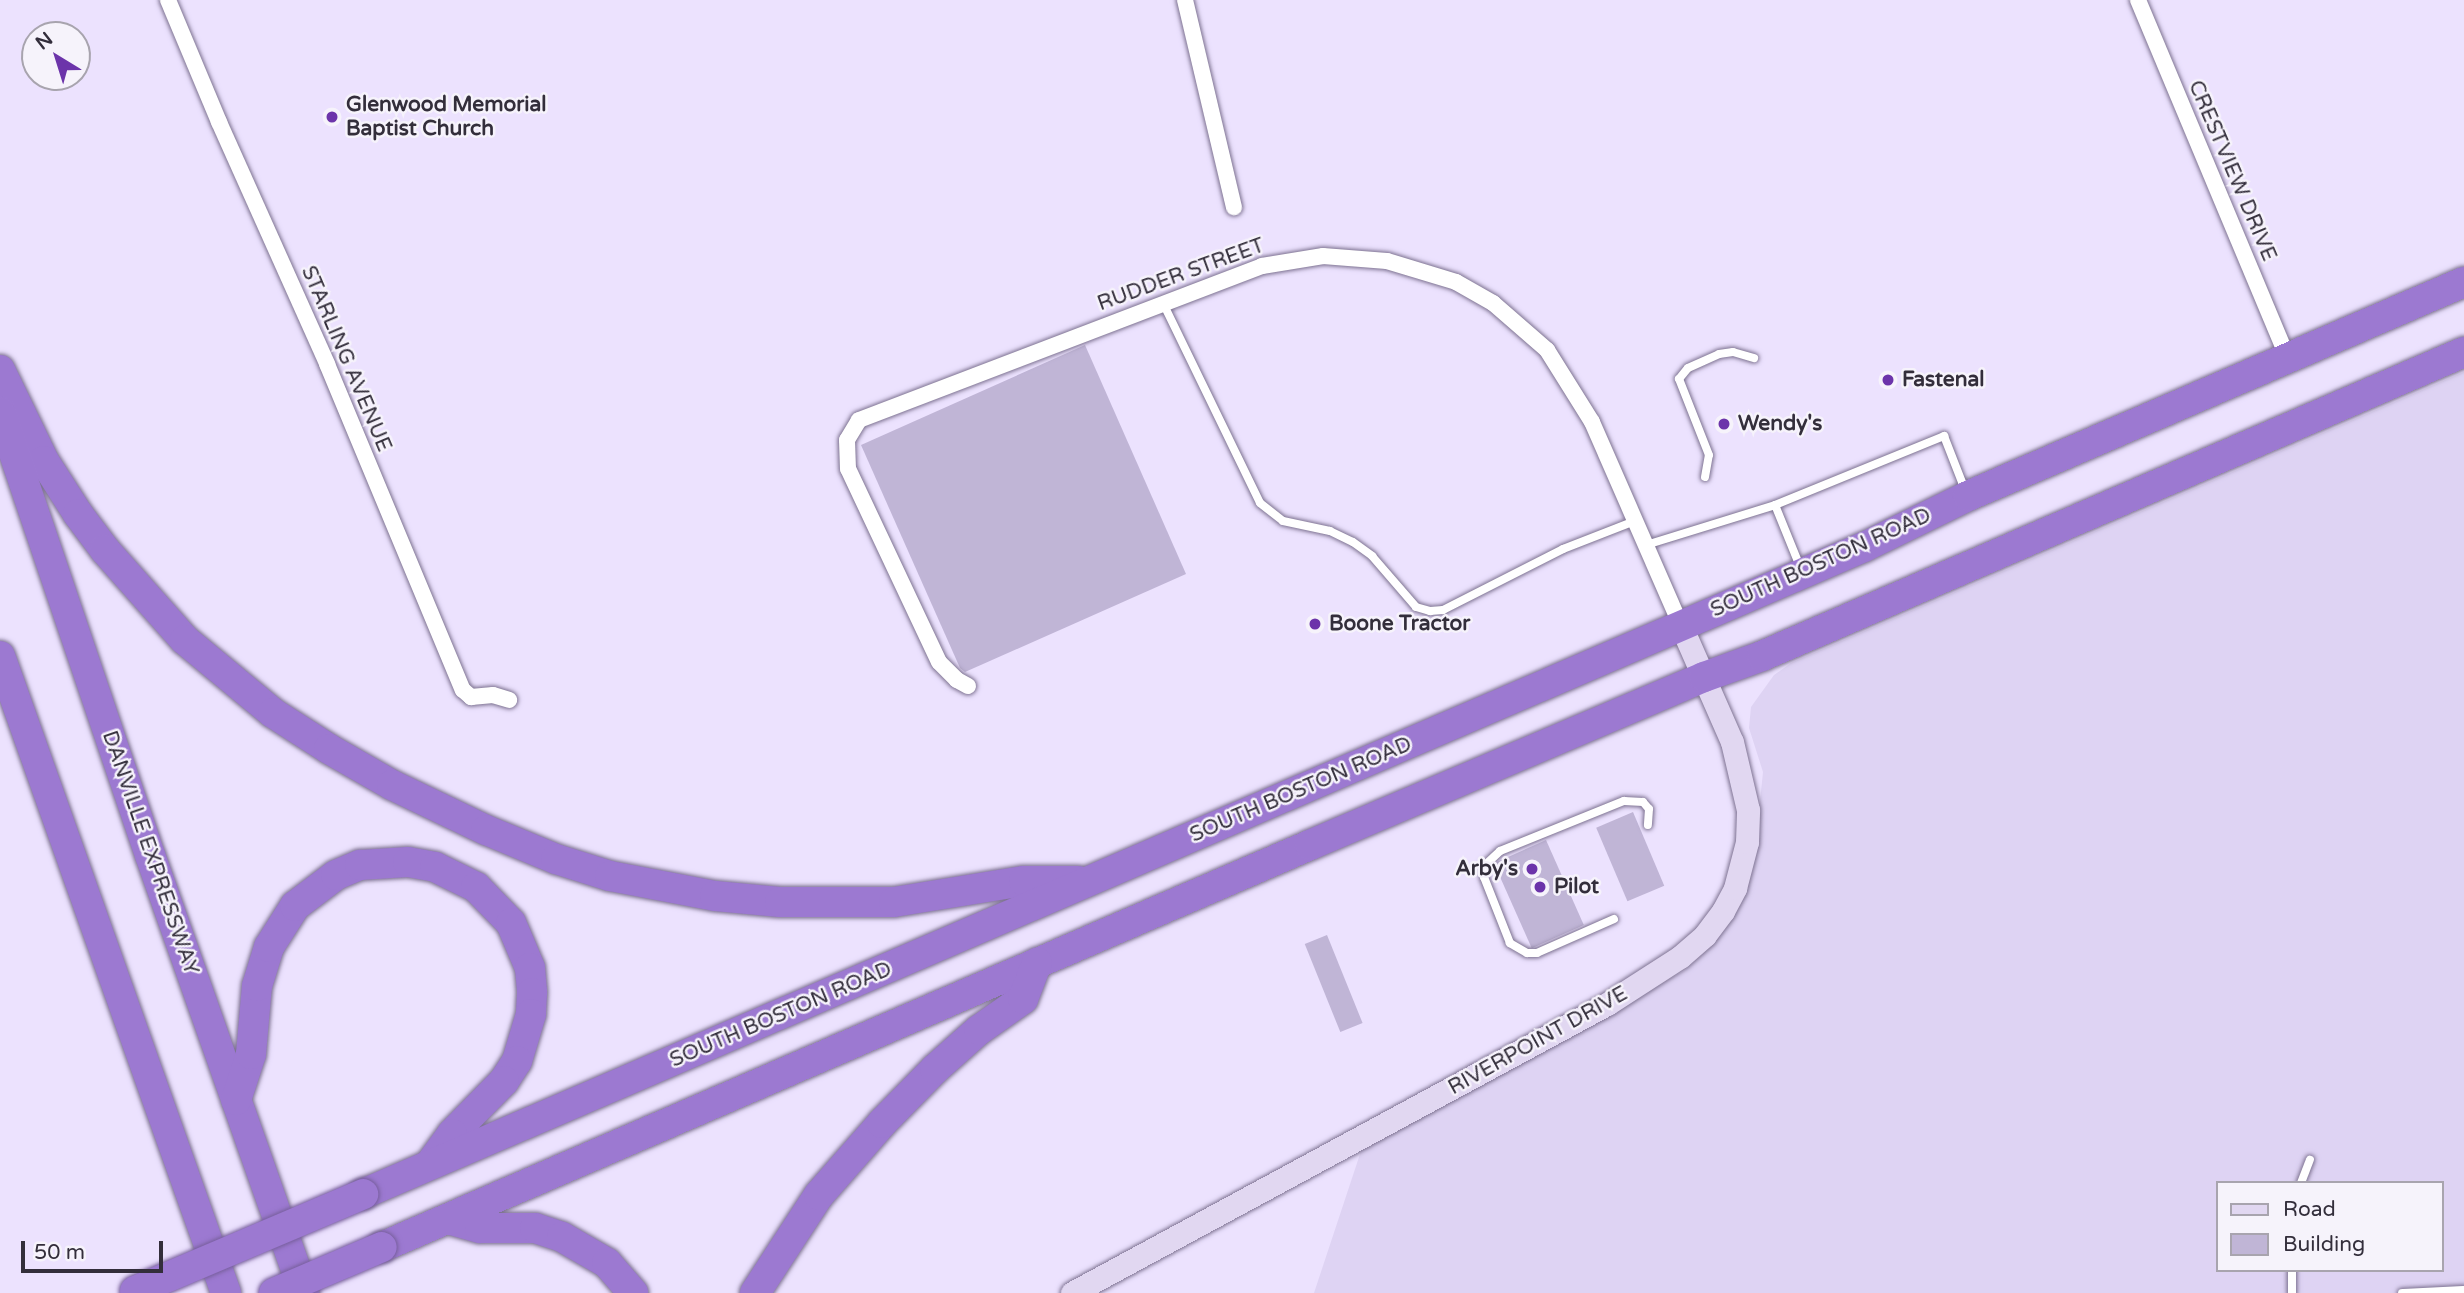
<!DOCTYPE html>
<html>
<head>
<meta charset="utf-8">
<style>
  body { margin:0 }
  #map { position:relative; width:2464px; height:1293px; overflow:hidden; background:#ece2fe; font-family:"Varela Round",sans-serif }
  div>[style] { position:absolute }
  .built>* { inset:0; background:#ded3f3 }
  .building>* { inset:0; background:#c0b5d6; transform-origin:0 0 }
  .roads { filter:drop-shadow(0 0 2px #7d7291) drop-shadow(0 0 2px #7d7291) }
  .lane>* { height:8px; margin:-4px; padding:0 4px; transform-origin:4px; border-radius:4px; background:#fff }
  .street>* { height:16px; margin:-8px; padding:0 8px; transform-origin:8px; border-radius:8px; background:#fff }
  .secondary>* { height:23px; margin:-11.5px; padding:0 11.5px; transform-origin:11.5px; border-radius:11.5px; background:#e1d7f1 }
  .highway>* { height:30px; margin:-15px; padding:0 15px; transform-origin:15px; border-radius:15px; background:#9c79d1 }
  .bridges { filter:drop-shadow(0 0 2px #775f9c) drop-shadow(0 0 2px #775f9c) }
  .highway-bridge>* { height:30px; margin:-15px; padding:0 15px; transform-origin:15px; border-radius:15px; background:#9c79d1 }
  .dots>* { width:19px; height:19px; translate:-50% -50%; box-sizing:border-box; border:4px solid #f6f3fb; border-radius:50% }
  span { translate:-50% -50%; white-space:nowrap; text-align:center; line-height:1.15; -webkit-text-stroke:5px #f6f3fb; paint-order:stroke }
  .poi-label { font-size:21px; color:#332e3b; font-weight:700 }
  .left { translate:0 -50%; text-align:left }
  .right { translate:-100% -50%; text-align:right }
  .street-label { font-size:21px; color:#332e3b }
  .legend { position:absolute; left:2216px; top:1181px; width:228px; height:91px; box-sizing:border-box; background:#f6f3fb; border:2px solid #a8a4ae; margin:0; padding:9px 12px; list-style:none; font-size:21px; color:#332e3b }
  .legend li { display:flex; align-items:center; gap:14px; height:35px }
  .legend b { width:35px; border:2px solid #a8a4ae }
  .north { position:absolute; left:21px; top:21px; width:70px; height:70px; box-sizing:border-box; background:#f6f3fb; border:2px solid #a8a4ae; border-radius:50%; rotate:322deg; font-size:19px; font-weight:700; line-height:28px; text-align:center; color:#332e3b }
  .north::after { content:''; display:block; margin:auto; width:24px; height:32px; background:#6c34aa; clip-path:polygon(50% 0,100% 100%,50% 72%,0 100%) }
  .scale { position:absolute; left:21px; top:1241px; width:142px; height:32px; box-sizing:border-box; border:4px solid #332e3b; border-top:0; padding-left:9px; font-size:21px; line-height:24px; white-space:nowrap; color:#332e3b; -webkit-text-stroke:5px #f6f3fb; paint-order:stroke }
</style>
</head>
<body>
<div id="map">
  <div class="built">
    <div style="clip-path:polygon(evenodd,2464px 372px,2464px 1293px,1314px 1293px,1362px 1148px,1684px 971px,1711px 946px,1730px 918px,1753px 870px,1763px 772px,1749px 728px,1751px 707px,1774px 675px,1791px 663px,2464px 372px,2217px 1183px,2441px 1183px,2441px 1270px,2217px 1270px,2217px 1183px)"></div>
  </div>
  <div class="building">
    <div style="clip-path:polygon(1085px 345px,1186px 574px,965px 672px,960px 668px,861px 445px)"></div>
    <div style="left:1633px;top:812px;width:80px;height:40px;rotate:67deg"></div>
    <div style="left:1546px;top:840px;width:93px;height:57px;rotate:66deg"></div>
    <div style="left:1327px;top:935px;width:95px;height:24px;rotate:68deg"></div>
  </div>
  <div class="roads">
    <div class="lane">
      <div style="left:1163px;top:303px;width:222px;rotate:64.1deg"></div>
      <div style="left:1260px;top:503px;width:29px;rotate:38deg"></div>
      <div style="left:1283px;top:521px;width:48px;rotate:12deg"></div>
      <div style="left:1330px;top:531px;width:25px;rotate:26deg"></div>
      <div style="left:1353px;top:542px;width:24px;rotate:36deg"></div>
      <div style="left:1372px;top:556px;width:67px;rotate:49.2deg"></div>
      <div style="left:1416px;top:607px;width:15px;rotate:16deg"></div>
      <div style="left:1430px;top:611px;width:13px;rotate:-4deg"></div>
      <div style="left:1443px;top:610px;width:135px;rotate:-26.9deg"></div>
      <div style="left:1563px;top:549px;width:77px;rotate:-21.3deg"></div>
      <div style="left:1705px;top:477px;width:22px;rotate:-80deg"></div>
      <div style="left:1709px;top:455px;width:82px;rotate:-111.5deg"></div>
      <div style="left:1679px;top:379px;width:14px;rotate:-51deg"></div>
      <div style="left:1688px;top:368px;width:34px;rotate:-24deg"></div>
      <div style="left:1719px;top:354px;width:14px;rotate:-8deg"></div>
      <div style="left:1733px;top:352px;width:22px;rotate:16deg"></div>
      <div style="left:1646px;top:545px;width:135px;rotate:-17.2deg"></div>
      <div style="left:1801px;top:569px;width:69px;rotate:-112.1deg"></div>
      <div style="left:1775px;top:505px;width:183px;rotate:-22.2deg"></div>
      <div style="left:1944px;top:436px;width:58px;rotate:68.7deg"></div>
      <div style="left:1614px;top:919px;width:84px;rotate:156.2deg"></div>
      <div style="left:1537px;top:953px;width:10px;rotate:180deg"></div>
      <div style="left:1527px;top:953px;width:20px;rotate:-150deg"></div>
      <div style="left:1510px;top:943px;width:71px;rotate:-111.5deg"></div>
      <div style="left:1484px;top:877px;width:11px;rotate:-90deg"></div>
      <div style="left:1484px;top:866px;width:22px;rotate:-43deg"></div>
      <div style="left:1500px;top:851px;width:134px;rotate:-22deg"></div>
      <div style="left:1624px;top:801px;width:19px;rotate:3deg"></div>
      <div style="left:1643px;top:802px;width:9px;rotate:49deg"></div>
      <div style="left:1649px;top:809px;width:16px;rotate:94deg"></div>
      <div style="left:2301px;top:1183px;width:25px;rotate:-69deg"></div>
      <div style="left:2292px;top:1270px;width:23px;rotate:90deg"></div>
      <div style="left:2402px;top:1293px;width:62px;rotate:-2.8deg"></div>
    </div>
    <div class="street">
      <div style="left:168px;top:0;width:132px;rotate:67.3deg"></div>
      <div style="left:219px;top:122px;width:265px;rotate:65.9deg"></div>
      <div style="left:327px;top:364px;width:353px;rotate:67.4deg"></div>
      <div style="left:463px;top:690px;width:11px;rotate:41deg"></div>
      <div style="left:471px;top:697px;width:22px;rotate:-5deg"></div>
      <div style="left:493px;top:695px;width:17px;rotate:17deg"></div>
      <div style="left:1185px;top:0;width:213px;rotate:76.7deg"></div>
      <div style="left:2138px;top:0;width:388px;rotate:67.3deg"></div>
      <div style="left:968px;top:686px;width:13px;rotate:-151deg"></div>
      <div style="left:957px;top:680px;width:25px;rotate:-135deg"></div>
      <div style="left:939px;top:662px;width:213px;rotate:-115.2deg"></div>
      <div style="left:848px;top:469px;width:29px;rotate:-92deg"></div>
      <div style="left:847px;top:440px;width:23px;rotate:-59deg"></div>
      <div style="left:859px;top:420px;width:431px;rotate:-20.9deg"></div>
      <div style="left:1262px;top:266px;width:62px;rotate:-9.3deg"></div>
      <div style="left:1323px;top:256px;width:64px;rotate:4.5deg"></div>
      <div style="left:1387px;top:261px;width:72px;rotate:16.9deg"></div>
      <div style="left:1456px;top:282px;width:43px;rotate:29.6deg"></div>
      <div style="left:1493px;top:303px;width:72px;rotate:41deg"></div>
      <div style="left:1547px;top:350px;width:85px;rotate:58deg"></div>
      <div style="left:1592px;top:422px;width:223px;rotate:66.4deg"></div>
    </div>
    <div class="secondary">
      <div style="left:1072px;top:1293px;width:608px;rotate:-28.38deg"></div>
      <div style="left:1607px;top:1004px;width:87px;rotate:-32.8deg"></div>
      <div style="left:1680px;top:957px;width:33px;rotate:-41deg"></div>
      <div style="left:1705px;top:935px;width:30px;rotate:-53deg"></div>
      <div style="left:1723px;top:911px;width:26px;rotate:-62deg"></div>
      <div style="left:1735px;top:888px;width:48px;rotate:-75.4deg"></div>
      <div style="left:1747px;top:842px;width:32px;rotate:-88deg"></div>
      <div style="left:1748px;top:810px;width:70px;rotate:-103.2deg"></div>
      <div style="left:1732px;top:742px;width:127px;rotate:-113.7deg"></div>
    </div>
    <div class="highway">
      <div style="left:0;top:370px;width:101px;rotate:64.2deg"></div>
      <div style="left:44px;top:461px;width:63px;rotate:57.3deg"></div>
      <div style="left:78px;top:514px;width:45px;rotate:53.1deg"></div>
      <div style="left:105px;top:550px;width:120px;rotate:48.4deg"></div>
      <div style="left:185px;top:640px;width:114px;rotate:39.7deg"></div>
      <div style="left:273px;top:713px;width:67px;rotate:32.7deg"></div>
      <div style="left:329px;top:749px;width:73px;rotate:29.7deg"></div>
      <div style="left:392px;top:785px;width:104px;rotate:25.6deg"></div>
      <div style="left:486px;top:830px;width:76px;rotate:22.5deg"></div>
      <div style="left:556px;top:859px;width:57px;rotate:17.5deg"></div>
      <div style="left:610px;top:876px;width:107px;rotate:10.8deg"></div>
      <div style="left:715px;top:896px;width:65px;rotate:5.3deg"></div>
      <div style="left:780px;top:902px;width:114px"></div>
      <div style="left:894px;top:902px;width:132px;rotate:-9.2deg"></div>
      <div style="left:1024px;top:881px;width:54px"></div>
      <div style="left:0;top:412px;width:468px;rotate:71.3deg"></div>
      <div style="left:150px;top:855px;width:464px;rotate:70.6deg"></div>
      <div style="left:0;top:656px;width:676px;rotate:70.47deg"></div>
      <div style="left:236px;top:1100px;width:48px;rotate:-71.9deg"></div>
      <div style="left:251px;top:1054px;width:68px;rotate:-85deg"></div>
      <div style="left:257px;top:986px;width:41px;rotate:-72.9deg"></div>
      <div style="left:269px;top:947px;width:49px;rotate:-57.6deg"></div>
      <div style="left:295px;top:906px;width:51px;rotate:-37.1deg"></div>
      <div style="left:336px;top:875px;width:26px;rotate:-23deg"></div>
      <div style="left:360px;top:865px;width:48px;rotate:-3.6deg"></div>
      <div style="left:408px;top:862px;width:27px;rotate:10deg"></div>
      <div style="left:435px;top:867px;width:46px;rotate:26deg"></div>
      <div style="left:476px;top:887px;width:50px;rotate:45.8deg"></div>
      <div style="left:511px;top:923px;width:49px;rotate:67.1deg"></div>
      <div style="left:530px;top:968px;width:25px;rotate:85deg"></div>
      <div style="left:532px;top:993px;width:21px;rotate:93deg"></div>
      <div style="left:531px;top:1014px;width:49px;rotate:106.6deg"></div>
      <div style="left:517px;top:1061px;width:24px;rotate:123deg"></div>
      <div style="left:504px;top:1081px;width:74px;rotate:134.5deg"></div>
      <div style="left:452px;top:1134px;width:36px;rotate:126deg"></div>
      <div style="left:363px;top:1194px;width:1635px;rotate:-23.32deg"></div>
      <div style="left:1864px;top:547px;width:116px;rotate:-26.1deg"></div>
      <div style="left:1968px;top:496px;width:540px;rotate:-23.34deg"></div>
      <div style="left:448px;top:1219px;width:33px;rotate:16deg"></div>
      <div style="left:480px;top:1228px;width:55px"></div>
      <div style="left:535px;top:1228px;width:28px;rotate:18deg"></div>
      <div style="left:562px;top:1237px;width:52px;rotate:30deg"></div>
      <div style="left:607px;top:1263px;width:40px;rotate:49deg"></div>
      <div style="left:382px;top:1247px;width:1011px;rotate:-23.42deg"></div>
      <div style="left:1310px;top:845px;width:428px;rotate:-23.1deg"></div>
      <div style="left:1704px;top:677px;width:62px;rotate:-19.9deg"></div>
      <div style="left:1762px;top:656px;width:765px;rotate:-23.41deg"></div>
      <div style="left:755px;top:1293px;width:117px;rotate:-56.9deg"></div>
      <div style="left:819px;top:1195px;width:96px;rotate:-48.8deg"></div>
      <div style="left:882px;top:1123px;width:76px;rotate:-45.5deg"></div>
      <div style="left:935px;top:1069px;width:59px;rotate:-41.6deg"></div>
      <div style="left:979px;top:1030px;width:54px;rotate:-35.2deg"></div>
      <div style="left:1023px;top:999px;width:39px;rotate:-69deg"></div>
    </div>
  </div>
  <div class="bridges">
    <div class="highway-bridge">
      <div style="left:135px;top:1291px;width:248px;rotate:-23deg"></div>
      <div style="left:274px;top:1293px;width:117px;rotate:-23.1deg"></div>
    </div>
  </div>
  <div class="dots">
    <div style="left:332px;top:117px;background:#6c34aa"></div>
    <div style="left:1888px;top:380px;background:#6c34aa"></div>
    <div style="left:1724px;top:424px;background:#6c34aa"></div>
    <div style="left:1315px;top:624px;background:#6c34aa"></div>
    <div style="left:1532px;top:869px;background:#6c34aa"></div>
    <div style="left:1540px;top:887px;background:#6c34aa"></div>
  </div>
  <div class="poi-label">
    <span class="left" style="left:346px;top:117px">Glenwood Memorial<br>Baptist Church</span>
    <span class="left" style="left:1902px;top:380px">Fastenal</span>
    <span class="left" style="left:1738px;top:424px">Wendy's</span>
    <span class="left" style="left:1329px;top:624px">Boone Tractor</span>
    <span class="right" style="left:1518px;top:869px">Arby's</span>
    <span class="left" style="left:1554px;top:887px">Pilot</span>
  </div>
  <div class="street-label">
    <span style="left:2232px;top:171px;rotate:67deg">CRESTVIEW DRIVE</span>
    <span style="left:1181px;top:275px;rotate:-20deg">RUDDER STREET</span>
    <span style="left:346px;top:359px;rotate:67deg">STARLING AVENUE</span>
    <span style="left:1821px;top:563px;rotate:-24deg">SOUTH BOSTON ROAD</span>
    <span style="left:1301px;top:790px;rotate:-23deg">SOUTH BOSTON ROAD</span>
    <span style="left:150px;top:853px;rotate:71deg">DANVILLE EXPRESSWAY</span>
    <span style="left:781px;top:1015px;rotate:-23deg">SOUTH BOSTON ROAD</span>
    <span style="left:1538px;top:1041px;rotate:-29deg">RIVERPOINT DRIVE</span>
  </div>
  <ul class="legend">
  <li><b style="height:9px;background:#e1d7f1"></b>Road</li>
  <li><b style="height:19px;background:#c0b5d6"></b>Building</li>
  </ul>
  <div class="north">N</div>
  <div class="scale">50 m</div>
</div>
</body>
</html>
